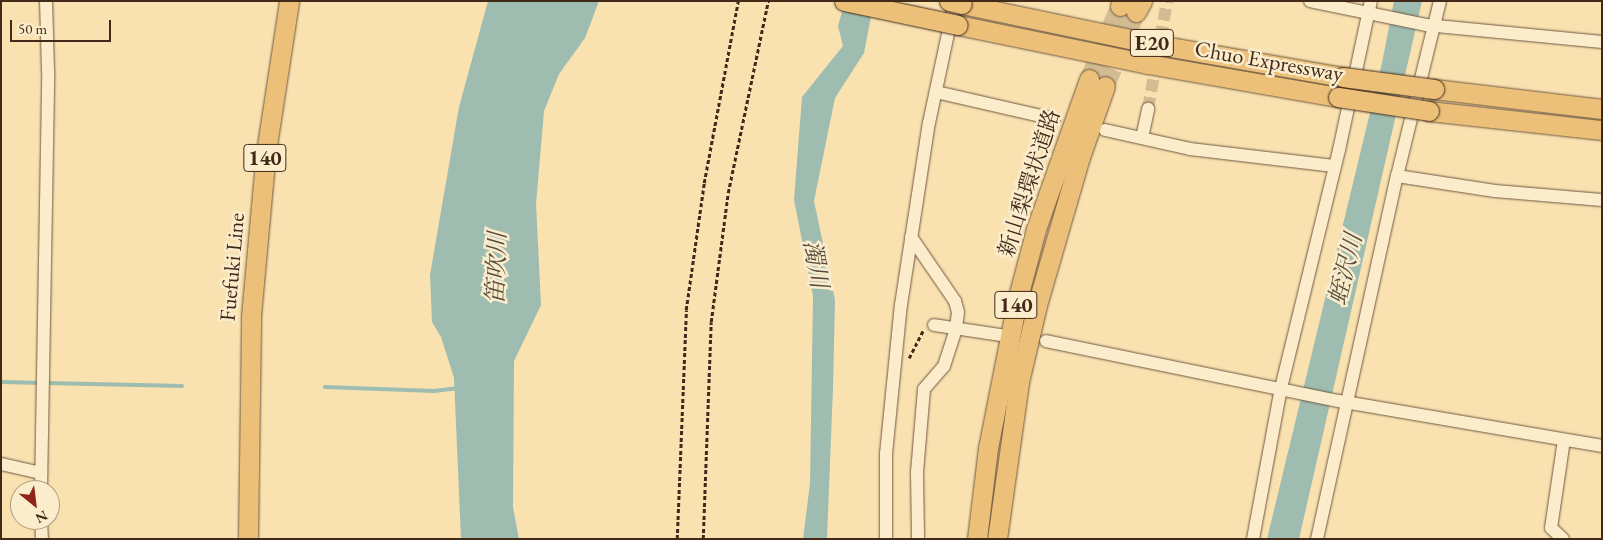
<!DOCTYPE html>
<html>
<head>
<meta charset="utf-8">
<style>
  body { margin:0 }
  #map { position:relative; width:1603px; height:540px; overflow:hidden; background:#f9e1b0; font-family:"EB Garamond","Noto Serif JP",serif }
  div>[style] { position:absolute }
  .water>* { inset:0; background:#9ebdb0 }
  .stream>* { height:4px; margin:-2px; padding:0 2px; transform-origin:2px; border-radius:2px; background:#9ebdb0 }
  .minor-tunnel>* { height:12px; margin-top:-6px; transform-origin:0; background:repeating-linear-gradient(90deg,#d4bc92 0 12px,transparent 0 18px) }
  .highway-tunnel>* { height:19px; margin-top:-9.5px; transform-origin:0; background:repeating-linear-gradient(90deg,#d4bc92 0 19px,transparent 0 28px) }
  .path>* { height:2.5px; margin-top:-1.25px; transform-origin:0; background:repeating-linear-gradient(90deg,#422a1b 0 4px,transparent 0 6.5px) }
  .roads { filter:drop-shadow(0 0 1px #705840) drop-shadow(0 0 1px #705840) }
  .minor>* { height:12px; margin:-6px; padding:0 6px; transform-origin:6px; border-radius:6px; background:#fbeccc }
  .highway>* { height:19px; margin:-9.5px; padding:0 9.5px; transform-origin:9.5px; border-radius:9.5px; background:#ecc078 }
  .bridges { filter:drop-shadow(0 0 1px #422a1b) drop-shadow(0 0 1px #422a1b) }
  .highway-bridge>* { height:19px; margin:-9.5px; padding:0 9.5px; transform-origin:9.5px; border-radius:9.5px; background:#ecc078 }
  span { translate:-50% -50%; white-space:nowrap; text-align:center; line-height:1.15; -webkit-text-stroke:5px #fbeccc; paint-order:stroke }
  .shield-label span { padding:1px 4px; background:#fbeccc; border:1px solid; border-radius:4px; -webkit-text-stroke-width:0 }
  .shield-label { font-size:21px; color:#422a1b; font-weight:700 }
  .street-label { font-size:22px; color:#422a1b }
  .water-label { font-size:24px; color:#594f40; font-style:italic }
  .frame { position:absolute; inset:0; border:2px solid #422a1b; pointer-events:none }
  .north { position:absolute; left:10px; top:480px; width:50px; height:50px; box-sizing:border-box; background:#fbeccc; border:1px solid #b19e85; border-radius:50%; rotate:151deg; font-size:14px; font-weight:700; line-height:20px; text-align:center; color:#422a1b }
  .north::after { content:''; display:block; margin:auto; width:18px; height:22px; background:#8f2418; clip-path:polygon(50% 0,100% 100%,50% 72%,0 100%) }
  .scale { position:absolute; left:10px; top:20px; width:101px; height:22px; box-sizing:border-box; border:2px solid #422a1b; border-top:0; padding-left:6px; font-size:15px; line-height:18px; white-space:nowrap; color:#422a1b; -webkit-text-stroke:4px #fbeccc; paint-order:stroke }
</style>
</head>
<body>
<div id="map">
  <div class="water">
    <div style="clip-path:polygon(488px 1px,599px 1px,585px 38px,559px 74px,544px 111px,536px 204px,541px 305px,514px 361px,513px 507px,519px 539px,461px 539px,454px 378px,441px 337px,432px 322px,430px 275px,459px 107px)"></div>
    <div style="clip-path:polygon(845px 1px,874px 1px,864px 53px,835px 98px,814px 201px,835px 300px,833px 388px,827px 539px,803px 539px,810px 483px,813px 296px,794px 200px,802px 97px,843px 46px,838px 26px)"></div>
    <div style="clip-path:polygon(1394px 1px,1422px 1px,1299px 539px,1267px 539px,1382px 63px)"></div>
  </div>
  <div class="stream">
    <div style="left:1px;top:382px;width:181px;rotate:1.3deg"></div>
    <div style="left:325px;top:387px;width:109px;rotate:2.1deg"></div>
    <div style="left:434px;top:391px;width:23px;rotate:-7deg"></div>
  </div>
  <div class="minor-tunnel">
    <div style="left:1148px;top:109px;width:110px;rotate:-80deg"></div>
  </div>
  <div class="highway-tunnel">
    <div style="left:1089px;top:79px;width:79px;rotate:-67deg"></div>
    <div style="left:1105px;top:86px;width:80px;rotate:-67.3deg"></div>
  </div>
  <div class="path">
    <div style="left:909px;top:358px;width:31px;rotate:-63deg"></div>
    <div style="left:677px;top:539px;width:229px;rotate:-87.7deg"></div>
    <div style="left:686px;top:310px;width:128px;rotate:-81.9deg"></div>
    <div style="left:704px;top:183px;width:185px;rotate:-79.4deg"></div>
    <div style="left:703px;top:539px;width:217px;rotate:-87.9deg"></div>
    <div style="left:711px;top:322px;width:130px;rotate:-82.5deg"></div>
    <div style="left:728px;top:193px;width:196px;rotate:-78.2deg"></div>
  </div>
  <div class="roads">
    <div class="minor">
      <div style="left:1310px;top:1px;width:118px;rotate:11.7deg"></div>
      <div style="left:1426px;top:25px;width:177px;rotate:5.5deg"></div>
      <div style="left:936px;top:92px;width:121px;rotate:12.9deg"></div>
      <div style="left:1105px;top:130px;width:87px;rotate:12.6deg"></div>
      <div style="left:1190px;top:149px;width:145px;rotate:6.7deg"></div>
      <div style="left:1142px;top:138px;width:30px;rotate:-78deg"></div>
      <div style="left:1397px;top:176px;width:99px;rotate:8.7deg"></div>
      <div style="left:1495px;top:191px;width:107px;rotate:4.8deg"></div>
      <div style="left:911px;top:237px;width:78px;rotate:55.5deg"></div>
      <div style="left:955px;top:301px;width:11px;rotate:75deg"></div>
      <div style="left:958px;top:312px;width:17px;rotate:97deg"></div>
      <div style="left:956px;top:329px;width:39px;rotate:108deg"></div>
      <div style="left:944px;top:366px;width:30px;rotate:131deg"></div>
      <div style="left:924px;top:389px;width:84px;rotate:94.8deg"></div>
      <div style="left:917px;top:473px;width:66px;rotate:89.1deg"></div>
      <div style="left:934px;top:325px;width:67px;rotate:8.6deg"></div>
      <div style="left:1046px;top:341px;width:299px;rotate:11.6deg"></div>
      <div style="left:1339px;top:401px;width:267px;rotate:9.7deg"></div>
      <div style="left:1px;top:464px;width:41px;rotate:12.7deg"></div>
      <div style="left:41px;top:490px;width:419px;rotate:-89deg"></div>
      <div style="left:48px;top:71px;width:70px;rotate:-91.6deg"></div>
      <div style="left:41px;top:520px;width:19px;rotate:87deg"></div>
      <div style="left:886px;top:539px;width:85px;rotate:-90deg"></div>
      <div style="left:886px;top:454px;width:150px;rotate:-84.3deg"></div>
      <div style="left:901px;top:305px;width:184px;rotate:-81.3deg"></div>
      <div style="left:929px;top:123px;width:125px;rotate:-78deg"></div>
      <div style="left:1253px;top:539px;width:154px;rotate:-79.5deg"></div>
      <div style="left:1281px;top:388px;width:245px;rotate:-76.3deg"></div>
      <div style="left:1339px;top:150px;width:152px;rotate:-77.9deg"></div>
      <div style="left:1317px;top:539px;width:372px;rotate:-77.6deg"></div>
      <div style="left:1397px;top:176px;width:180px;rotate:-76.2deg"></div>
      <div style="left:1563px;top:539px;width:16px;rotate:-137deg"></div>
      <div style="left:1551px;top:528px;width:89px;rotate:-81.6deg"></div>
    </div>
    <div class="highway">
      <div style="left:962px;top:4px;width:195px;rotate:11.8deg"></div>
      <div style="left:1153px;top:44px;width:193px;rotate:9.9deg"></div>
      <div style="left:1120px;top:6px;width:5px;rotate:-68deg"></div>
      <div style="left:1136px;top:12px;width:13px;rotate:-61deg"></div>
      <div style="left:958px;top:25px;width:194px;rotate:11.6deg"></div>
      <div style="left:1148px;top:64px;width:193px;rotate:9.9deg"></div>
      <div style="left:1434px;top:89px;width:169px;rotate:6.8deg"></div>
      <div style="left:1429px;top:111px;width:174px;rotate:6.3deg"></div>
      <div style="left:248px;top:539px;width:223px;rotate:-89.2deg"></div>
      <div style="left:251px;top:316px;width:165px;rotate:-84.8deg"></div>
      <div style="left:266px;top:152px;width:153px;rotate:-81.3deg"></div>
      <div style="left:977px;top:539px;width:92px;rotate:-83.1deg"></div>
      <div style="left:988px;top:448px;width:150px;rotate:-78.8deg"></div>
      <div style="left:1017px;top:301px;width:74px;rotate:-75.2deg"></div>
      <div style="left:1036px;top:229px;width:159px;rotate:-70.5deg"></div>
      <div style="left:997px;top:539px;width:159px;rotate:-82deg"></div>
      <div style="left:1019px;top:382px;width:79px;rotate:-76.8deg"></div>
      <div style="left:1037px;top:305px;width:154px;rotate:-73.8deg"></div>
      <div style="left:1080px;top:157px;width:75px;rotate:-70.6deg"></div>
    </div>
  </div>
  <div class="bridges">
    <div class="highway-bridge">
      <div style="left:844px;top:1px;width:116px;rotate:11.9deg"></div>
      <div style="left:949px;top:1px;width:13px;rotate:13deg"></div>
      <div style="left:1343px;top:77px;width:92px;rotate:7.5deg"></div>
      <div style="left:1338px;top:97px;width:92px;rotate:8.7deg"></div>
    </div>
  </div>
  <div class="shield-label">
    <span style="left:1152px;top:43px">E20</span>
    <span style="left:265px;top:158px">140</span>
    <span style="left:1016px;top:305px">140</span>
  </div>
  <div class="street-label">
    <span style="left:1269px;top:61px;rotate:10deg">Chuo Expressway</span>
    <span style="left:1029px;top:183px;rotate:-72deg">新山梨環状道路</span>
    <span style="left:232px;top:267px;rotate:-85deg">Fuefuki Line</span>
  </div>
  <div class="water-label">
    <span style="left:816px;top:264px;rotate:80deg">濁川</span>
    <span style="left:496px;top:268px;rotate:-88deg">笛吹川</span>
    <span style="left:1345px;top:269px;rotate:-76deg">蛭沢川</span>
  </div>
  <div class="frame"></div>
  <div class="north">N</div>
  <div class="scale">50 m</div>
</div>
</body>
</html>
